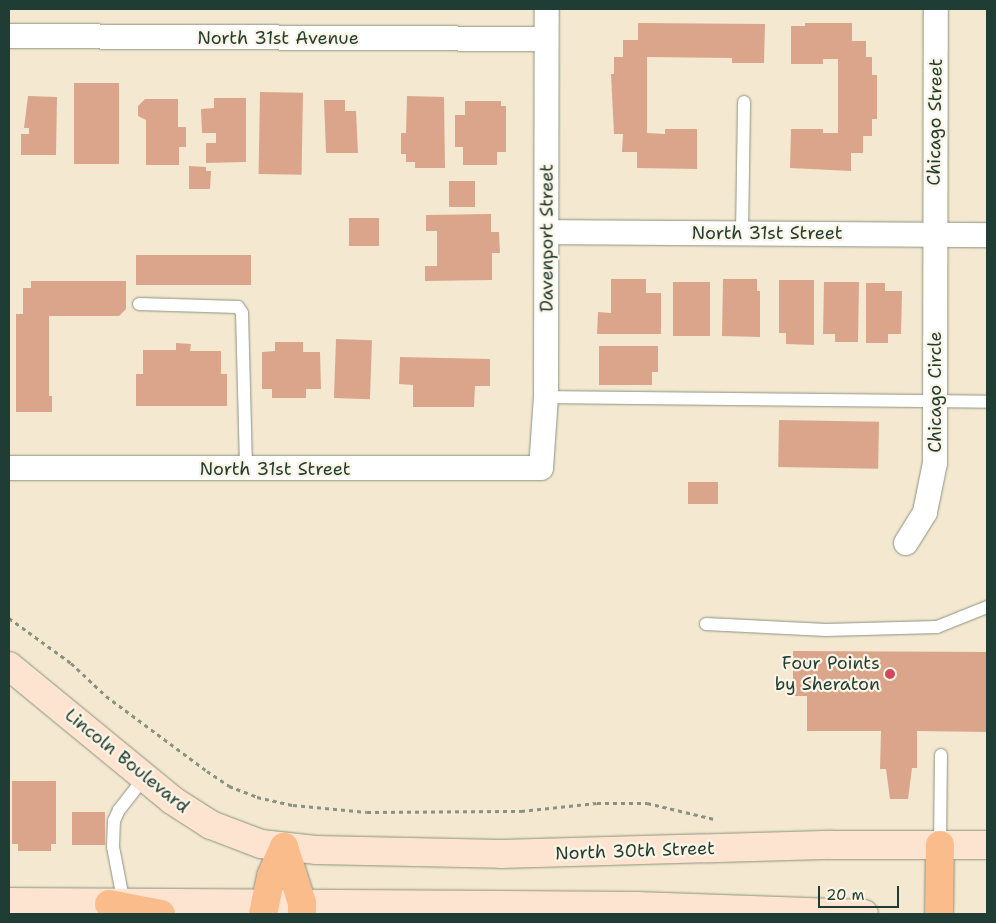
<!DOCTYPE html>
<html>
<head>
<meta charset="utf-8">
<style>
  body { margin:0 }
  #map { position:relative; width:996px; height:923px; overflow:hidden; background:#f4e9d0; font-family:"Shantell Sans",sans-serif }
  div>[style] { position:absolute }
  .building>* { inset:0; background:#daa58b; transform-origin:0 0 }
  .path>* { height:3px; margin-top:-1.5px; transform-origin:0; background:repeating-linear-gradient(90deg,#8a9382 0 4px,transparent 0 8px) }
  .roads { filter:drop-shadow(0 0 1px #8a9382) drop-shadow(0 0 1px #8a9382) }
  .lane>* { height:12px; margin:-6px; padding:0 6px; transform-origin:6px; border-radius:6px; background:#fff }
  .street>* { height:24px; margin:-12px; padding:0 12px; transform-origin:12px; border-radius:12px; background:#fff }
  .secondary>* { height:28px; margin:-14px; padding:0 14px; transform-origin:14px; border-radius:14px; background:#fde4d0 }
  .highway>* { height:28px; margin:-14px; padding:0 14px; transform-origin:14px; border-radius:14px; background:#f9bc8a }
  .dots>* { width:14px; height:14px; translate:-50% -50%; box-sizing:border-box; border:2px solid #fcf5e5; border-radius:50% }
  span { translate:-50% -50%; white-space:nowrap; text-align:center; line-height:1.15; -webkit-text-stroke:4.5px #fcf5e5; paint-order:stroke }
  .street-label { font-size:18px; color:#1f3d34 }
  .poi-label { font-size:18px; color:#1f3d34 }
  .right { translate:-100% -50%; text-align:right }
  .frame { position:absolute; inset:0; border:10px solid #1f3d34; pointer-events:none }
  .scale { position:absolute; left:818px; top:886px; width:81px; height:22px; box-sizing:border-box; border:2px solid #1f3d34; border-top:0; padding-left:6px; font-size:15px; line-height:18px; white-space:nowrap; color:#1f3d34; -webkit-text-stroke:4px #fcf5e5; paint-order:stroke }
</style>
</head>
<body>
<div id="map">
  <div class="building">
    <div style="clip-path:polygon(638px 23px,765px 24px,764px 63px,732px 63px,732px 58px,647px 57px,647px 133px,665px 134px,665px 129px,697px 129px,697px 169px,637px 168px,637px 152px,622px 152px,623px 134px,614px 134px,611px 74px,614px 74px,614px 57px,623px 57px,623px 40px,638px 40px)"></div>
    <div style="clip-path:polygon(805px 23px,852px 23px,852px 41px,866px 41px,866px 57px,872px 57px,872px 75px,877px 75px,877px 119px,872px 119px,872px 136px,863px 136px,863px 153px,851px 153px,851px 171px,790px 168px,791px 129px,823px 129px,823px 133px,838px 133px,838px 59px,823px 59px,823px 64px,791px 64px,791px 26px,805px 26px)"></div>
    <div style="left:74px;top:83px;width:45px;height:81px"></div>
    <div style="left:260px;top:92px;width:43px;height:82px;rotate:1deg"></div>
    <div style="clip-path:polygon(28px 96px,57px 97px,56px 155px,21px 155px,21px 134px,29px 134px,29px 128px,24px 128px)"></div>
    <div style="clip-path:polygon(407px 96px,444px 97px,445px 168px,415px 168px,415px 162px,406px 162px,406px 154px,401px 154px,401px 133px,406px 133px)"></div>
    <div style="clip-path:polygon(214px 98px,246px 98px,246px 162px,206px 163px,206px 143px,216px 143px,216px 133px,202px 133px,201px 109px,214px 108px)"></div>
    <div style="clip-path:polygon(145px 99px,178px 99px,178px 127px,186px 127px,186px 147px,179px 147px,179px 165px,146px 165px,146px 120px,138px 116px,138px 106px)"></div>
    <div style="clip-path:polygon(324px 100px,345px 100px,345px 111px,356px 111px,358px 153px,326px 153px)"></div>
    <div style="clip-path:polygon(465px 101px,501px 101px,501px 106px,506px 106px,506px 152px,497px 152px,497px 165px,463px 165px,463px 147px,455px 147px,455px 115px,465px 115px)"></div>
    <div style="clip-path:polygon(189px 166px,206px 167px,206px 171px,211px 171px,210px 189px,189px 189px)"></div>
    <div style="left:449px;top:181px;width:26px;height:26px"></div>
    <div style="clip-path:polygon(491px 214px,491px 232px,499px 232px,500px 253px,492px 253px,492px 280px,425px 281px,425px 266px,437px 266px,437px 231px,426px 231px,426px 215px)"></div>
    <div style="left:349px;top:218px;width:30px;height:28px"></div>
    <div style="left:136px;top:255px;width:115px;height:30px"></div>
    <div style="clip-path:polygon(611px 279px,646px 279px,646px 293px,661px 293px,661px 334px,597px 334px,598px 312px,611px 313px)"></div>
    <div style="clip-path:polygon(723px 279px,757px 279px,757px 291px,760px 291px,760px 337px,722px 336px)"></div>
    <div style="clip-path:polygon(779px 280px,814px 280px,814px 345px,786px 344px,786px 333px,779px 333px)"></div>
    <div style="clip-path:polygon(31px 281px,126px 281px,126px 309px,119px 316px,49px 316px,49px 396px,52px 396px,52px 412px,16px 412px,16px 314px,23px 314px,23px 288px,31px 288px)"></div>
    <div style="left:710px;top:282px;width:54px;height:37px;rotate:90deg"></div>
    <div style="clip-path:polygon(824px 282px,859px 282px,858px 342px,835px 342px,835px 334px,823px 334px)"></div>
    <div style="clip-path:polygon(866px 283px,885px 283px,885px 291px,902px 291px,901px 334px,888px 334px,888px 343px,866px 343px)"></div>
    <div style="left:336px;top:339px;width:36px;height:59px;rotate:2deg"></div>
    <div style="clip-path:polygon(275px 342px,303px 342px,303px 352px,320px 352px,321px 389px,306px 389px,306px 398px,272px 398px,272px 389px,262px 389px,262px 352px,275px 351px)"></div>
    <div style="clip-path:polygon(176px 343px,191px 344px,190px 351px,221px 351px,221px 374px,227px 374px,227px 406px,136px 406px,136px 374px,143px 374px,143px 350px,176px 350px)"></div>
    <div style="clip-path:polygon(599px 346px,658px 346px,658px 372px,652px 372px,652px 385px,599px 385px)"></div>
    <div style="clip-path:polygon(400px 357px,490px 359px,490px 386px,475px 386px,474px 407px,413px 407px,413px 385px,399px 384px)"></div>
    <div style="left:779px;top:420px;width:100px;height:47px;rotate:1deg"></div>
    <div style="left:688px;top:482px;width:30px;height:22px"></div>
    <div style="clip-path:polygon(793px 651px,987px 652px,987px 732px,917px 731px,917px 768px,912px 768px,908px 799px,890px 799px,886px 769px,880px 769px,881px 731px,807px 731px,807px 696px,793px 696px)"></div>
    <div style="clip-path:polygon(12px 781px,56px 781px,56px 844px,51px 844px,51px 851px,18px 851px,18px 844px,12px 844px)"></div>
    <div style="left:72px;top:812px;width:33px;height:33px"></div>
  </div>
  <div class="path">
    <div style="left:9px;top:618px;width:77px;rotate:36deg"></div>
    <div style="left:71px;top:663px;width:48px;rotate:43.3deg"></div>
    <div style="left:106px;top:696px;width:126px;rotate:36.6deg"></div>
    <div style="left:207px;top:771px;width:27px;rotate:34deg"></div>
    <div style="left:229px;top:786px;width:30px;rotate:21deg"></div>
    <div style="left:257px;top:797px;width:37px;rotate:13deg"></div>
    <div style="left:293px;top:805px;width:74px;rotate:5.4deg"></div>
    <div style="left:367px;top:812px;width:154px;rotate:-0.4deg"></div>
    <div style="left:521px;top:811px;width:76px;rotate:-6deg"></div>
    <div style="left:597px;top:803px;width:50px"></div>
    <div style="left:647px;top:803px;width:69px;rotate:13.4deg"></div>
  </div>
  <div class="roads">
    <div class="lane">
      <div style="left:742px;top:233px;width:131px;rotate:-89.1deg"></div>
      <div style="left:139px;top:304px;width:99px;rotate:1.7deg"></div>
      <div style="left:238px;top:307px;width:7px;rotate:56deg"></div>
      <div style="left:242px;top:313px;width:156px;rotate:88.5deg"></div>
      <div style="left:546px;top:397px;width:441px;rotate:0.6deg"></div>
      <div style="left:706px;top:624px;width:120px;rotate:2.9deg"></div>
      <div style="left:826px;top:630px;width:111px;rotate:-1.5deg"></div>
      <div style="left:937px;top:627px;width:54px;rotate:-21.8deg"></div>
      <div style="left:940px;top:845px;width:90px;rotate:-89.4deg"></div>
      <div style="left:124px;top:904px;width:58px;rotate:-100.9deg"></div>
      <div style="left:113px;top:847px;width:26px;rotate:-88deg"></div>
      <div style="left:114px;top:821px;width:12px;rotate:-66deg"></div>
      <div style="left:119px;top:810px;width:41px;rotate:-52deg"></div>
    </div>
    <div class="street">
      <div style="left:9px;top:36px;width:537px;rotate:0.32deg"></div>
      <div style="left:547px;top:232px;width:440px;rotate:0.4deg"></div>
      <div style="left:9px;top:468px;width:532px"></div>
      <div style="left:541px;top:468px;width:71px;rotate:-86deg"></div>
      <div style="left:546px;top:397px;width:388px;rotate:-89.9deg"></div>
      <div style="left:906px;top:543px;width:36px;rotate:-58deg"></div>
      <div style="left:925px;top:512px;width:50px;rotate:-78.5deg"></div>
      <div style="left:935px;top:463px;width:454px;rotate:-89.9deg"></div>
    </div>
    <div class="secondary">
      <div style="left:9px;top:666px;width:211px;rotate:39.4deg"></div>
      <div style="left:172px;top:800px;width:46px;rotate:32.7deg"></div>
      <div style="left:211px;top:825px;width:53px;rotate:20.8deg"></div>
      <div style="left:261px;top:844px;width:55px;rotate:6.2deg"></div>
      <div style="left:316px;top:850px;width:185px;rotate:1.2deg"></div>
      <div style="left:501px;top:854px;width:331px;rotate:-1.6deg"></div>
      <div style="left:832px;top:845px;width:155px"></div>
      <div style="left:9px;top:902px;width:628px;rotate:0.36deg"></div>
      <div style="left:637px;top:906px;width:227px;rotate:2deg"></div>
    </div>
    <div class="highway">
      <div style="left:284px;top:847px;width:59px;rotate:72.2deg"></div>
      <div style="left:302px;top:903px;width:11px;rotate:90deg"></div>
      <div style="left:109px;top:904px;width:53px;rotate:10.9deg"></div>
      <div style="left:263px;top:914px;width:39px;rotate:-78deg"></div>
      <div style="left:271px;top:876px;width:32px;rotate:-66deg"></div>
      <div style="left:939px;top:914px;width:69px;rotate:-89.2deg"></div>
    </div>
  </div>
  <div class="dots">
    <div style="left:890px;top:674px;background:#d1495b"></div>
  </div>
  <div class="street-label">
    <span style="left:278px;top:38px">North 31st Avenue</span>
    <span style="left:935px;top:122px;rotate:-89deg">Chicago Street</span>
    <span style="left:767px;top:233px">North 31st Street</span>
    <span style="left:547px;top:238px;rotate:-90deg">Davenport Street</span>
    <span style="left:935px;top:392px;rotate:-90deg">Chicago Circle</span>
    <span style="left:275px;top:469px">North 31st Street</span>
    <span style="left:127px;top:761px;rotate:39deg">Lincoln Boulevard</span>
    <span style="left:635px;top:851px;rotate:-2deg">North 30th Street</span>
  </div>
  <div class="poi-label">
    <span class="right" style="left:880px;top:674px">Four Points<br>by Sheraton</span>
  </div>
  <div class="frame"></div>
  <div class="scale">20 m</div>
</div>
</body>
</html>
